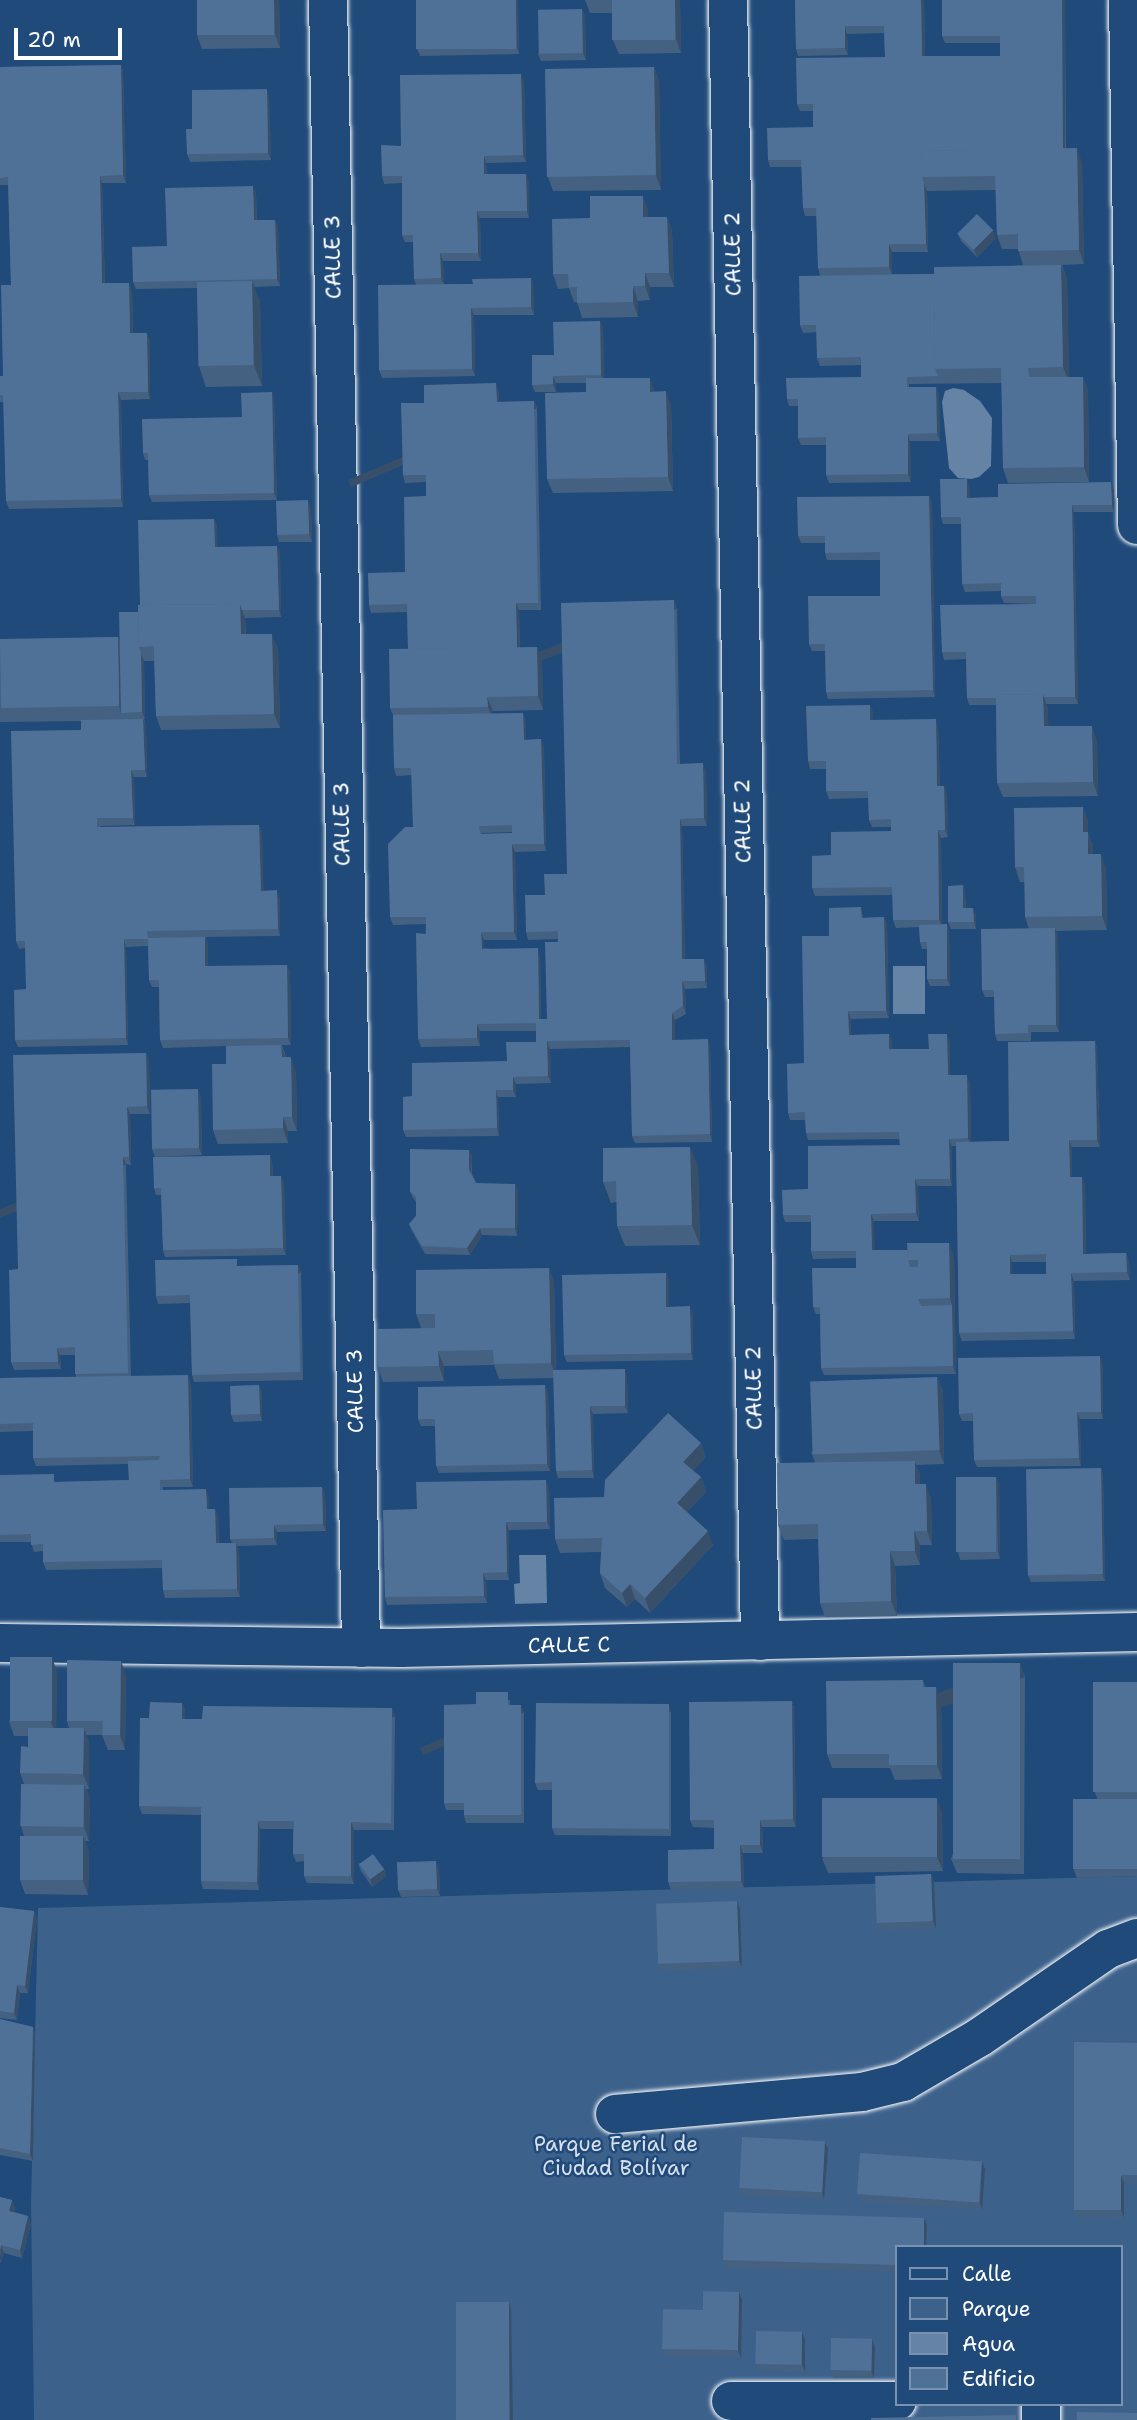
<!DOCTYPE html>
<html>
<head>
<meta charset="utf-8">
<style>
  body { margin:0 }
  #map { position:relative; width:1137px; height:2420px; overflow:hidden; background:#1f4a7a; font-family:"Shantell Sans",sans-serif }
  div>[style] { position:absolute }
  .green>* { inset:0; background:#3c618b }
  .water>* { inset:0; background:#6583a4; transform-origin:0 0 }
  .roads { filter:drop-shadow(0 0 2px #fff) drop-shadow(0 0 2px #fff) }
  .minor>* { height:38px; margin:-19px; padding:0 19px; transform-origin:19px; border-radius:19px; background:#1f4a7a }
  .wall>* { inset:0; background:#456182 }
  .shaded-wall>* { inset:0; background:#384f6a; transform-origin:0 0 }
  .building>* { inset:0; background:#507197; transform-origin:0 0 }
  span { translate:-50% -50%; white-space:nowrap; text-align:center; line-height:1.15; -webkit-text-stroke:5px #1f4a7a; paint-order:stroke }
  .street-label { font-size:21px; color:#fff }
  .park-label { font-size:21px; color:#d8dfe8 }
  .legend { position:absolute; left:895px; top:2245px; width:228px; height:161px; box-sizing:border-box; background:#1f4a7a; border:2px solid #7992af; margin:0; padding:9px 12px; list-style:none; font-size:21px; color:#fff }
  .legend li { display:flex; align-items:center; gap:14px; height:35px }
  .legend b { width:35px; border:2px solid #7992af }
  .scale { position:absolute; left:14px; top:28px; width:108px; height:32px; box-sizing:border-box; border:4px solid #fff; border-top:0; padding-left:9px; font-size:21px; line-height:24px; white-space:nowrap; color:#fff; -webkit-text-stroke:5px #1f4a7a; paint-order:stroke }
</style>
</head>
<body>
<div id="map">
  <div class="green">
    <div style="clip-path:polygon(evenodd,1137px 1876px,1137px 2420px,34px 2420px,31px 2204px,38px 1908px,1137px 1876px,897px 2247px,1121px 2247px,1121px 2404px,897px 2404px,897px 2247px)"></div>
  </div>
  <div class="water">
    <div style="clip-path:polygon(953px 388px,964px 390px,980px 401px,992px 418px,991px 466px,979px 477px,971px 479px,958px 478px,949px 468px,942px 402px,945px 391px)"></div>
    <div style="left:893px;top:966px;width:32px;height:48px"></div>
    <div style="clip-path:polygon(519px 1555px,546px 1555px,547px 1603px,515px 1604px,514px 1584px,520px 1583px)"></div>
  </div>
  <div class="roads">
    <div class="minor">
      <div style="left:328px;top:0;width:1648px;rotate:88.85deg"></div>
      <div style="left:728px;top:0;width:1641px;rotate:88.88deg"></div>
      <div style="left:1128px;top:0;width:525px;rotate:89.02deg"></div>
      <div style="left:0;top:1643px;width:401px;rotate:0.7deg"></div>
      <div style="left:401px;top:1648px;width:736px;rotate:-1.25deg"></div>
      <div style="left:615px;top:2114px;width:248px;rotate:-5.1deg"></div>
      <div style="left:862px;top:2092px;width:42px;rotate:-13.7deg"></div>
      <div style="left:903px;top:2082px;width:89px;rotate:-30.3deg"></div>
      <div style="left:980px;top:2037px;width:155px;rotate:-34.5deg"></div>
      <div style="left:1108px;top:1949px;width:31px;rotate:-21deg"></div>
      <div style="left:731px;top:2401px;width:166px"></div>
      <div style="left:1041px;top:2404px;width:16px;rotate:90deg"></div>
    </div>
  </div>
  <div class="wall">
    <div style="clip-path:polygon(197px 0,279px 0,280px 48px,202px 49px,197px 35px)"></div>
    <div style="clip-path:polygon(518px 0,519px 54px,420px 56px,417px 49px)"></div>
    <div style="clip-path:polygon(585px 0,680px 0,681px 53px,619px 54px,613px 40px,613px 13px,590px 13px)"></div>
    <div style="clip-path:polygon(evenodd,795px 0,924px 0,925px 56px,1000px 56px,1000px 43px,945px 43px,942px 36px,942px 0,1065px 0,1066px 149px,1082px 163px,1084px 264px,1062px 265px,1067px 279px,1069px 377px,1083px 377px,1088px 391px,1089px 482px,1008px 483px,1003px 468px,1002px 383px,909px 384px,909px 387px,936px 387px,939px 395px,940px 441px,910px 441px,911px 482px,829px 483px,826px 475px,826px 445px,801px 445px,798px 438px,798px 406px,789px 406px,787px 399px,861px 377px,861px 365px,820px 366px,817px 358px,817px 332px,803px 333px,800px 325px,820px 275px,818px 268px,817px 216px,805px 216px,803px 208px,802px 167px,770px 167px,768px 160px,813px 127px,813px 111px,800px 111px,797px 104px,885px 57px,884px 33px,847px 34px,848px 55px,798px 56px,796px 49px,795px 0,996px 190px,997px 235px,1002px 249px,1018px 249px,1023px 265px,934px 274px,892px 274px,892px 252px,928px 252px,927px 191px,996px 190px)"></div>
    <div style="clip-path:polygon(582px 9px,585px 16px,586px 60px,541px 61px,538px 54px)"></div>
    <div style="clip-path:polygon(121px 65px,123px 72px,126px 183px,102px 183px,105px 283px,132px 290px,133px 333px,150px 340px,150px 399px,121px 400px,123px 507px,9px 509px,6px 501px,4px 402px,0 402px,0 376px,3px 376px,11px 285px,8px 185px,0 185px,0 67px)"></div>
    <div style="clip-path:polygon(654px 67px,659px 81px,661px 190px,553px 191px,548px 177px)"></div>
    <div style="clip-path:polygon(524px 81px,526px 162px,486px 163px,487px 174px,529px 181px,529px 218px,480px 218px,481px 261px,443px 261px,444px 284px,473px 284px,531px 278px,533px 286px,534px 315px,474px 315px,475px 376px,382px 378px,379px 370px,416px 285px,414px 279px,413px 242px,405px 242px,402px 235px,402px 183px,384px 184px,382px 176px,401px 146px)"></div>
    <div style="clip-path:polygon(269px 96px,271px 160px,190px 162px,187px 154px,192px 129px)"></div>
    <div style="clip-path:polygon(256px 193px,257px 220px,275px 220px,278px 228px,280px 286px,254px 287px,260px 302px,262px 386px,206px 387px,199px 366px,197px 288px,136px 289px,133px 282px)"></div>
    <div style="clip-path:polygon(648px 210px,648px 217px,667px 217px,672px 231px,674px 287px,650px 287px,650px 300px,638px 301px,638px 317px,582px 318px,577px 302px,574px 302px,569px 288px,558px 289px,553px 274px,590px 218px)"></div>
    <div style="clip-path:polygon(958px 234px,996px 238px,977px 257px,961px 241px)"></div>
    <div style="clip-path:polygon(600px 321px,603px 328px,604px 378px,655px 391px,671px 405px,673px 491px,553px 493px,547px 479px,586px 392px,586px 383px,556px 383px,556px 392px,535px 392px,532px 385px,554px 355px)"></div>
    <div style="clip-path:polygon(evenodd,499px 391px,499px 402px,534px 401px,537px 408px,541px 610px,519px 610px,520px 648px,537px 647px,542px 662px,543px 710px,493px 711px,493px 714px,523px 713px,526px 721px,526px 740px,541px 739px,544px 747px,546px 851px,515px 852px,517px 940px,484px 940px,484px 948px,540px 955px,541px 1019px,547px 1019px,558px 939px,528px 940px,526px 932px,545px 895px,567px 874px,674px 600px,677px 608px,680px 764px,706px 771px,707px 826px,682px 826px,685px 959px,707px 966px,707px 988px,685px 989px,686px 1014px,675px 1020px,675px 1040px,710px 1046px,712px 1142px,635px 1143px,632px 1136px,630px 1047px,550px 1049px,551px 1083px,516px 1084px,516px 1097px,498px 1097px,499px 1136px,406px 1137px,403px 1130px,412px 1096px,507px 1061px,536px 1042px,536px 1031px,480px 1031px,480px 1046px,421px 1047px,418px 1039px,426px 924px,393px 925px,390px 917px,413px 827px,412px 775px,396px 776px,394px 768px,393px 715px,390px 708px,408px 649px,407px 612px,371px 613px,369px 605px,405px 572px,426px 496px,426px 482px,405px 483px,403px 475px,424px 403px,499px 391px,512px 832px,512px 833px,482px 834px,482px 833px,512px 832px)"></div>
    <div style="clip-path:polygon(272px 392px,274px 400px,277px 500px,152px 502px,149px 495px,148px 460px,145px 460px,143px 453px,242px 417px)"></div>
    <div style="clip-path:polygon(970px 487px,970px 498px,998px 497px,1114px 490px,1114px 512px,1074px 512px,1078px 704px,1046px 704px,1048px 709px,1048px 726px,1097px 740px,1098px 796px,1003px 797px,997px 783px,996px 705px,969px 705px,967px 698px,966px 659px,944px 660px,942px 652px,1036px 604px,1004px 603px,1001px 596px,1001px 591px,965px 592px,962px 584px,961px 524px,943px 524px,941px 517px)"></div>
    <div style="clip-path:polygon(929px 496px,932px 503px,935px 697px,828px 699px,826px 692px,825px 651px,812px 651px,809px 644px,880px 596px,880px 560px,827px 560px,825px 553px,825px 543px,801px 543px,798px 536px)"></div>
    <div style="clip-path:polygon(311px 507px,312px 542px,279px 542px,277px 535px)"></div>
    <div style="clip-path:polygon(214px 519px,217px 526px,217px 547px,280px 553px,281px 617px,245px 618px,246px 634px,278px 648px,280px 728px,161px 730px,156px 716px,154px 661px,144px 661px,145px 719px,144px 719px,146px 726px,147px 777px,134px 777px,135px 825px,100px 826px,100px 827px,259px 825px,262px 832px,263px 891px,280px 898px,280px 936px,205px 937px,208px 944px,208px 966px,287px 965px,290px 972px,291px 1045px,282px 1045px,286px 1057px,296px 1072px,297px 1131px,288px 1131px,288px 1143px,218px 1144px,213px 1130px,226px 1064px,226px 1046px,163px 1048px,160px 1040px,159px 987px,152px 987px,149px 980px,148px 946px,126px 947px,128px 1045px,18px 1047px,15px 1040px,26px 989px,25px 948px,19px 949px,16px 941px,81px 730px,81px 721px,0 722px,0 640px,118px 637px,120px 644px,138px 612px,140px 605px)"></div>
    <div style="clip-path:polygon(870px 705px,873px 713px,873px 720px,938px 726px,940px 786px,944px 786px,947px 793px,948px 837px,941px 838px,942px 925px,947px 924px,949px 932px,950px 986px,930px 986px,927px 979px,927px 949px,922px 949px,920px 942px,919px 927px,896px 928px,893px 920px,893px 895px,815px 896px,812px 888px,831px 855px,891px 831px,891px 827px,872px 827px,869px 820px,868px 798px,829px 799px,826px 791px,826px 769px,810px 769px,808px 761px)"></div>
    <div style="clip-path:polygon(1083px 807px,1088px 821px,1088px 833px,1093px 846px,1093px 854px,1106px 868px,1107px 930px,1056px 931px,1058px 936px,1059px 1032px,1031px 1032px,1031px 1041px,997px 1041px,995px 1034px,994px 997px,985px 997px,982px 990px,1029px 929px,1025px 917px,1025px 882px,1020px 882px,1015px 867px)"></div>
    <div style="clip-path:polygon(963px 885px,965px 893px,966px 908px,976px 915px,976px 929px,951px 929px,948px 922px)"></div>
    <div style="clip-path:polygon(evenodd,861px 907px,863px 918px,884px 917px,887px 925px,889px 1018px,851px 1019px,851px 1035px,889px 1034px,892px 1042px,892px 1049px,929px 1049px,950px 1041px,950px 1075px,970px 1083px,971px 1142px,1009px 1141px,1095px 1041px,1097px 1048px,1100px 1147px,1072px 1147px,1072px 1177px,1082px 1177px,1085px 1185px,1086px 1254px,1126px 1253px,1129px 1261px,1130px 1280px,1074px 1281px,1075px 1339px,962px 1341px,959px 1333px,956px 1146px,952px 1146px,952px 1186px,918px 1186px,919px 1221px,874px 1221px,874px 1250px,907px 1250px,949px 1243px,954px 1257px,956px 1374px,824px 1375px,821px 1368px,820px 1314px,816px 1314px,813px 1307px,856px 1268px,856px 1258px,813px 1259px,811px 1251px,811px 1222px,785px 1222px,783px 1215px,808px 1189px,900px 1145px,899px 1139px,808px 1140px,806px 1133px,805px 1120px,790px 1120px,788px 1113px,804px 1063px,829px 936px,861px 907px,1012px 1262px,1046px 1262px,1046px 1274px,1012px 1274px,1012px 1262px)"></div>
    <div style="clip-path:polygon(146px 1053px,149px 1061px,150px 1114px,130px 1114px,131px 1165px,126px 1164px,131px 1376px,191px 1382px,193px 1487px,163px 1487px,163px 1490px,209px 1496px,209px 1509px,215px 1509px,218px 1517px,219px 1543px,232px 1543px,230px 1539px,322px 1487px,325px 1494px,326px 1531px,277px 1532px,277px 1545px,237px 1546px,239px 1550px,240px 1597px,165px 1598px,163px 1590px,162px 1568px,46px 1570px,43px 1562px,43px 1551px,34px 1552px,31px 1542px,0 1542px,0 1475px,57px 1482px,129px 1480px,128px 1464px,36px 1466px,33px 1458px,33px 1431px,0 1432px,0 1378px,76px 1377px,75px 1355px,60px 1355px,61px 1369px,14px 1370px,11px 1362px,18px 1269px)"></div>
    <div style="clip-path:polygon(201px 1097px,202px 1155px,155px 1157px,152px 1149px)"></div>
    <div style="clip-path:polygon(690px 1147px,698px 1167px,700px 1245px,625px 1246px,617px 1226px,617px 1202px,611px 1203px,603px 1182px)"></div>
    <div style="clip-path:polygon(469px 1150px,472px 1157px,472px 1174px,476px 1183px,518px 1191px,517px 1236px,482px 1235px,470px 1255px,425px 1254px,412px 1231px,409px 1224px,416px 1216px,416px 1202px,413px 1198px,410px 1191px)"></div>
    <div style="clip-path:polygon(270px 1155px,272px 1162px,273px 1176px,284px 1183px,286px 1255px,165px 1257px,163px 1250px,161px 1195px,156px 1195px,154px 1188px)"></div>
    <div style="clip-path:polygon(298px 1265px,301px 1272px,303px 1380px,194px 1382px,192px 1375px,190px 1303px,158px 1304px,156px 1296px,239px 1266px)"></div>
    <div style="clip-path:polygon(549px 1268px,554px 1282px,556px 1370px,627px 1377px,628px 1413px,593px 1414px,594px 1478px,558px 1478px,556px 1471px,554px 1378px,499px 1379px,494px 1365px,444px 1366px,444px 1381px,383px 1382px,378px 1367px,421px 1328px,416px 1314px)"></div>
    <div style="clip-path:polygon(666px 1273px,669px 1280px,669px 1307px,693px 1314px,693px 1360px,567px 1362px,564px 1355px)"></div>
    <div style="clip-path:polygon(1103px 1364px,1103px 1419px,1080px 1419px,1081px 1466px,977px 1467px,974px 1460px,973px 1421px,962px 1421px,959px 1414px)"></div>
    <div style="clip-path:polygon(937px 1377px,943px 1391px,944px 1464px,916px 1465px,920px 1475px,920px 1484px,931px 1498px,932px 1545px,920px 1545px,920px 1565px,895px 1566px,897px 1616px,825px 1617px,820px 1603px,818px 1539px,784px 1540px,778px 1525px,815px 1462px,811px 1452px)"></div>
    <div style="clip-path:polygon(259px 1385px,262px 1392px,262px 1421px,234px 1422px,231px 1415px)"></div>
    <div style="clip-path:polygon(548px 1392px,550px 1471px,439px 1473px,436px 1466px,435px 1426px,421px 1426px,418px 1419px)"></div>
    <div style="clip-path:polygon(701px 1443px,706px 1457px,693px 1471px,701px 1477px,706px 1492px,687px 1512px,713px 1545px,650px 1613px,635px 1599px,627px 1607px,605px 1588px,600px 1573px,601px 1552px,560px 1553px,555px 1539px,604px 1497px)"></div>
    <div style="clip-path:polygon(1101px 1468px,1103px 1476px,1105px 1581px,1031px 1582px,1028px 1575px)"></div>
    <div style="clip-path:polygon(996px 1477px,999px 1484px,1000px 1559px,960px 1560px,958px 1552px)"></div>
    <div style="clip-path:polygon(546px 1480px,549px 1488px,550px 1529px,509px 1530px,509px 1580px,486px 1580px,487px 1603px,387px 1605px,385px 1597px,417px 1509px)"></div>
    <div style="clip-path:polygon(1020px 1663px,1025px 1677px,1024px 1874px,957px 1873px,951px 1859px)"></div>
    <div style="clip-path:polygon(57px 1672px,56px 1728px,69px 1728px,67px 1721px,126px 1675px,125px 1750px,108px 1750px,102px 1735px,86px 1735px,89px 1742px,89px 1789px,86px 1789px,90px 1799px,89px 1841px,85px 1841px,89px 1851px,88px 1895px,25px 1894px,20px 1880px,24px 1836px,21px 1826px,24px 1784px,20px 1773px,28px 1747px,28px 1736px,14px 1736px,9px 1721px)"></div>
    <div style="clip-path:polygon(923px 1680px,925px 1687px,941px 1701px,942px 1779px,895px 1780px,890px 1768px,832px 1768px,827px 1754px)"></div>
    <div style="clip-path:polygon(1137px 1682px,1137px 1876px,1077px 1878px,1074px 1871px,1098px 1800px,1095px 1793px)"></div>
    <div style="clip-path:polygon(510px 1700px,510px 1705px,524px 1712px,524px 1823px,466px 1823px,464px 1815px,464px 1810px,446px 1810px,444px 1803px,476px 1704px)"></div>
    <div style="clip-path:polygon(792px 1701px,794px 1708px,796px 1827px,762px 1827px,763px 1853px,743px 1853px,744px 1888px,671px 1890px,668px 1882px,714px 1849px,714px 1828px,693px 1827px,690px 1820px)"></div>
    <div style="clip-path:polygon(182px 1703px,185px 1710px,185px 1719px,202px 1719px,392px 1708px,395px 1716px,394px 1830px,354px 1830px,354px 1884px,307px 1883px,304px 1876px,304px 1861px,296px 1862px,293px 1854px,293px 1829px,260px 1829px,259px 1890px,203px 1889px,201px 1881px,201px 1815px,142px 1814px,139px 1806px,149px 1718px)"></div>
    <div style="clip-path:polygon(671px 1711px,671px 1836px,555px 1835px,552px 1828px,552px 1790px,538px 1790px,535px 1783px)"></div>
    <div style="clip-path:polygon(942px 1812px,943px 1871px,828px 1873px,822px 1858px)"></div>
    <div style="clip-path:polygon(358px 1863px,384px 1869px,386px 1876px,372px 1887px,361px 1871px)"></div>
    <div style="clip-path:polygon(439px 1868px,440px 1896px,401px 1897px,398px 1890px)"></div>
    <div style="clip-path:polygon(931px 1874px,934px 1882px,936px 1929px,879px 1930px,877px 1923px)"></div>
    <div style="clip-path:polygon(737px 1901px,740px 1909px,742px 1968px,661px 1971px,658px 1963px)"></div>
    <div style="clip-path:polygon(0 1907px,34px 1911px,37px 1918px,28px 1993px,20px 1993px,17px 2020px,0 2018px)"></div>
    <div style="clip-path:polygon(0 2019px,33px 2027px,35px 2034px,33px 2161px,0 2155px)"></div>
    <div style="clip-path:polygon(1137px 2043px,1137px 2183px,1124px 2183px,1124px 2218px,1076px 2217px,1074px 2210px)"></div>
    <div style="clip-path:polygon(828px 2149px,824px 2200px,741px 2195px,739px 2188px)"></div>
    <div style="clip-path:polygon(985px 2169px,982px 2210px,861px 2202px,858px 2194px)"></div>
    <div style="clip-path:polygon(0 2197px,12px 2200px,15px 2208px,14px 2212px,28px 2216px,31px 2224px,22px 2258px,4px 2253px,1px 2262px,0 2262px)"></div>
    <div style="clip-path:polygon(927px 2225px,897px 2247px,897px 2272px,725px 2268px,723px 2260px)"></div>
    <div style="clip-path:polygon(739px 2292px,742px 2300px,741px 2358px,665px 2357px,662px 2349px)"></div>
    <div style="clip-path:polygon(805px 2339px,805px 2372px,758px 2371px,755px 2364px)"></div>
    <div style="clip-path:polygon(875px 2347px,874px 2378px,833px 2378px,830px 2370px)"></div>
  </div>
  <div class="shaded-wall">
    <div style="clip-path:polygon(274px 0,279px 0,280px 48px,275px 34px)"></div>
    <div style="clip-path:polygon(516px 0,518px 0,519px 54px,517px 47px)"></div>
    <div style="clip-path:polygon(675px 0,680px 0,681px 53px,676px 39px)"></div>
    <div style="clip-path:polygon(921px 0,924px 0,925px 63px,922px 56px)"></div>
    <div style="left:1062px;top:0;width:3px;height:156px"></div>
    <div style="clip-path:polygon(582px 9px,585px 16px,586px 60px,583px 53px)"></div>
    <div style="clip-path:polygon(845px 26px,847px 34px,848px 55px,845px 48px)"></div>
    <div style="clip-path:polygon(121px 65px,123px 72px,126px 183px,123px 175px)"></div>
    <div style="clip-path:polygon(654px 67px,659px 81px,661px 190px,656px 175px)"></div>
    <div style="clip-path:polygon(521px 74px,524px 81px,526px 162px,523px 155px)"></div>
    <div style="clip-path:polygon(267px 89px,269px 96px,271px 160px,268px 153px)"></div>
    <div style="clip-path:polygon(1077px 148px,1082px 163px,1084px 264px,1079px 250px)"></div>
    <div style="clip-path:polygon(484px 156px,486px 163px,487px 182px,484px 174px)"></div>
    <div style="clip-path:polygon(526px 174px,529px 181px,529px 218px,527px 211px)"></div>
    <div style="clip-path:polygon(100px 176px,102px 183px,105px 291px,102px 283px)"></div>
    <div style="clip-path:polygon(924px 184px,927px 191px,928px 252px,926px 244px)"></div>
    <div style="clip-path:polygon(253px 186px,256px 193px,257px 228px,254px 220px)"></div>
    <div style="clip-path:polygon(643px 196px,648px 210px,648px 232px,643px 217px)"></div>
    <div style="clip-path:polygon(477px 211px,480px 218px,481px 261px,478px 253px)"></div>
    <div style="clip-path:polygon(667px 217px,672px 231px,674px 287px,669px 273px)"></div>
    <div style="clip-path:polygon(275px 220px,278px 228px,280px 286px,277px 279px)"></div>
    <div style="clip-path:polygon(993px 230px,996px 238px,977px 257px,974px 249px)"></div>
    <div style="clip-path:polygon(889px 244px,892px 252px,892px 274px,889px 267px)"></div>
    <div style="clip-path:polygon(440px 253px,443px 261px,444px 285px,441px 278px)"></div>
    <div style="clip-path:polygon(1061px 265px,1067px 279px,1069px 382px,1063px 367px)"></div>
    <div style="clip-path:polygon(645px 273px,650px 287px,650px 300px,645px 286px)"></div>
    <div style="clip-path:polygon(531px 278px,533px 286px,534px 315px,531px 307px)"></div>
    <div style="clip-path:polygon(252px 281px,260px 302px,262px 386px,254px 365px)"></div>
    <div style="clip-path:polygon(129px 283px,132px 290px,133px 340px,130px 333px)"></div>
    <div style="clip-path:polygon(633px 286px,638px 301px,638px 317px,633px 302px)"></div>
    <div style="clip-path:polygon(471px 308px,474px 315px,475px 376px,472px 369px)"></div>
    <div style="clip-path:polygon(600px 321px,603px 328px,604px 382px,601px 375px)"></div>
    <div style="clip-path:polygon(147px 333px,150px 340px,150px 399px,148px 392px)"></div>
    <div style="clip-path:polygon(553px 376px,556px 383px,556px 392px,553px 384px)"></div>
    <div style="clip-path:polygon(1083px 377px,1088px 391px,1089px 482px,1084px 467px)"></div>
    <div style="clip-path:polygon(650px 378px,655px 392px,650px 392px)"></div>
    <div style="clip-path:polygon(496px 383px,499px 391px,499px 409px,497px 402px)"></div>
    <div style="clip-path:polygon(936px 387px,939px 395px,940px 441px,937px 433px)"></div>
    <div style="clip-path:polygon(666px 391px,671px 405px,673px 491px,668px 477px)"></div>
    <div style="clip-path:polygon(118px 392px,121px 400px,123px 507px,121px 499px)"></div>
    <div style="clip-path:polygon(272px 392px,274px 400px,277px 500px,274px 493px)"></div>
    <div style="left:534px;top:401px;width:8px;height:202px;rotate:67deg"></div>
    <div style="clip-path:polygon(908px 434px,910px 441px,911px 482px,908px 474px)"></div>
    <div style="clip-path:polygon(967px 479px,970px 487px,970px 505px,967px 498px)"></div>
    <div style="clip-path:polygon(1111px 482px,1114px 490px,1114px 512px,1112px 505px)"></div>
    <div style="clip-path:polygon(929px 496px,932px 503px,935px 697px,933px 690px)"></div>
    <div style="clip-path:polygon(308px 500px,311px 507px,312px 542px,309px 534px)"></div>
    <div style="clip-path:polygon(1072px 505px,1074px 512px,1078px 704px,1075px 697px)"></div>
    <div style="clip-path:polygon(214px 519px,217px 526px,218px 554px,215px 547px)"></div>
    <div style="clip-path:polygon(277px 546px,280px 553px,281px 617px,279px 610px)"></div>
    <div style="left:674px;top:600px;width:9px;height:164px;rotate:69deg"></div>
    <div style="clip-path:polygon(516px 603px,519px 610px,520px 662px,517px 655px)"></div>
    <div style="clip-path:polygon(240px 604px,245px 618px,246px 649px,241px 634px)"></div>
    <div style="clip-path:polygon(272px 634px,278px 648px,280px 728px,274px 714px)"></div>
    <div style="clip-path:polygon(118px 637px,123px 652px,121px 713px,119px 706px)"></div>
    <div style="clip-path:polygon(537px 647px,542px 662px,543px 710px,538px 696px)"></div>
    <div style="clip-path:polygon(141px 654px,144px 661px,145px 719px,142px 712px)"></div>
    <div style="clip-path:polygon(1043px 694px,1048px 709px,1049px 741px,1044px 726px)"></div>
    <div style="clip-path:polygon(487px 697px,493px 711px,493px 721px,488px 707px)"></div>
    <div style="clip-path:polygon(870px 705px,873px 713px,873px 727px,870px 720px)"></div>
    <div style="clip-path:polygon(523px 713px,526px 721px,526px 747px,524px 740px)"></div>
    <div style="clip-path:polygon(143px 719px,146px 726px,147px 777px,145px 770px)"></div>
    <div style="clip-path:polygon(936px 719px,938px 726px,940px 794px,937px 786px)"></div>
    <div style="clip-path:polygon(1092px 726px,1097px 740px,1098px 796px,1093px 782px)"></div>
    <div style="clip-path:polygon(541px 739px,544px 747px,546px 851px,544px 844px)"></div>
    <div style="clip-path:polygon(703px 763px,706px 771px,707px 826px,704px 818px)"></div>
    <div style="clip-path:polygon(131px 770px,134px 777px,135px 825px,133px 818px)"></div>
    <div style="clip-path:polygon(944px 786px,947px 793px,948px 837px,945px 830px)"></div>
    <div style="clip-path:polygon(1083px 807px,1088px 821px,1088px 833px,1093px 846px,1093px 869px,1088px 854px,1083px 832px)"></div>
    <div style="clip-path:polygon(680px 819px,682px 826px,685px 966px,682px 959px)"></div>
    <div style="clip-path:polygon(259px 825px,262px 832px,264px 898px,261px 891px)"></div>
    <div style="clip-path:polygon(938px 830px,941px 838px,942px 927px,939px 920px)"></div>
    <div style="clip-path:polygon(512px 844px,515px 852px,517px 940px,514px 932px)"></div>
    <div style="clip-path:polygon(1101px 854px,1106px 868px,1107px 930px,1102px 916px)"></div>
    <div style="clip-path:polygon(963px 885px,965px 893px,966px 916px,963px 908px)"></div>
    <div style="clip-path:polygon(277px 890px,280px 898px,280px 936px,278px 929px)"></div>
    <div style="clip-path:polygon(973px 908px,976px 915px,976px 929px,974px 922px)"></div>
    <div style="clip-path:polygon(884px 917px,887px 925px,889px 1018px,886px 1011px)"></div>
    <div style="clip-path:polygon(947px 924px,949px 932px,950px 986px,947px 979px)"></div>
    <div style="clip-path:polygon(1055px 928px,1058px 936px,1059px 1032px,1056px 1025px)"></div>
    <div style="clip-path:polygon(481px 932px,484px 940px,484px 956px,482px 949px)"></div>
    <div style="clip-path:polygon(205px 937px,208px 944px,208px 973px,205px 966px)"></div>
    <div style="clip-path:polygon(124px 939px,126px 947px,128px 1045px,126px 1038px)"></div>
    <div style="clip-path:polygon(538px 948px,540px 955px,541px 1026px,539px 1019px)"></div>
    <div style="clip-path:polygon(704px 959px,707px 966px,707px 988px,705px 981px)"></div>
    <div style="clip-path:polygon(287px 965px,290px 972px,291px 1045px,288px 1038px)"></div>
    <div style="clip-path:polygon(682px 981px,685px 989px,686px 1014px,683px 1006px)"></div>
    <div style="clip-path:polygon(848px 1011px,851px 1019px,851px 1043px,849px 1035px)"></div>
    <div style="clip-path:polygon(672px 1013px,675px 1020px,675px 1047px,672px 1040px)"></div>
    <div style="clip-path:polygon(477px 1024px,480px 1031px,480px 1046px,477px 1038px)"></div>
    <div style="clip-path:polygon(889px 1034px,892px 1042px,892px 1057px,889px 1049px)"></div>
    <div style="clip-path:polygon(947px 1034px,950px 1041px,950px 1083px,948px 1075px)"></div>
    <div style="clip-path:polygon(708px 1039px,710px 1046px,712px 1142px,710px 1134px)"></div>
    <div style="clip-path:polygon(547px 1041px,550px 1049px,551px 1083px,548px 1076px)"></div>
    <div style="clip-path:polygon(1095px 1041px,1097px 1048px,1100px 1147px,1097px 1140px)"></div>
    <div style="clip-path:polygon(281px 1045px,286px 1059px,282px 1057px)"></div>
    <div style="clip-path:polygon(146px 1053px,149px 1061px,150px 1114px,147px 1106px)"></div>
    <div style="clip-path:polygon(291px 1057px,296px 1072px,297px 1131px,292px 1117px)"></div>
    <div style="clip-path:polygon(967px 1075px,970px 1083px,971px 1146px,968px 1138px)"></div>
    <div style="clip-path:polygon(513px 1077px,516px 1084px,516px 1097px,513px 1090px)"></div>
    <div style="clip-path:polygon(198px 1089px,201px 1097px,202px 1155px,199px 1148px)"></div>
    <div style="clip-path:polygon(496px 1090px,498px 1097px,499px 1136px,497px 1128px)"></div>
    <div style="clip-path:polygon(127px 1107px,130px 1114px,131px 1165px,129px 1157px)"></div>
    <div style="clip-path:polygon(283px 1117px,288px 1131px,288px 1143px,283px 1128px)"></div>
    <div style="clip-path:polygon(949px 1139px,952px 1146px,952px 1186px,950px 1179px)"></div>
    <div style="clip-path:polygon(1069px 1140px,1072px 1147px,1072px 1184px,1070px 1177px)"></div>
    <div style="clip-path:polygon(690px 1147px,698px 1167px,700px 1245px,692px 1225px)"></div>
    <div style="clip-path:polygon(469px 1150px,472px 1157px,471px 1177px,469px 1170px)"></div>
    <div style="clip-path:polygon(270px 1155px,272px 1162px,273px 1183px,270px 1176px)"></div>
    <div style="left:123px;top:1157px;width:8px;height:216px;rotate:67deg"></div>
    <div style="clip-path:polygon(281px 1176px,284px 1183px,286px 1255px,283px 1248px)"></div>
    <div style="clip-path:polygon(1082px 1177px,1085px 1185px,1086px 1261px,1083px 1254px)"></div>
    <div style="clip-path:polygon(915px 1179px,918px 1186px,919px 1221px,916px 1213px)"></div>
    <div style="clip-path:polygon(515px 1184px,518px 1191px,517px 1236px,515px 1228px)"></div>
    <div style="clip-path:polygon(871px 1214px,874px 1221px,875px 1258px,872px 1250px)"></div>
    <div style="clip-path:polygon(480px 1228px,482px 1235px,470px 1255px,467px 1248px)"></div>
    <div style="clip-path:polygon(949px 1243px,954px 1257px,956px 1374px,953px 1366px,952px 1305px,950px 1298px)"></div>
    <div style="clip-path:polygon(1126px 1253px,1129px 1261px,1130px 1280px,1127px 1272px)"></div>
    <div style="clip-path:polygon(1010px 1255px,1012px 1262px,1012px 1282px,1010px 1274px)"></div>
    <div style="left:298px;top:1265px;width:8px;height:107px;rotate:67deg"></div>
    <div style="clip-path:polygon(549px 1268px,554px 1282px,556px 1378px,551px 1363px)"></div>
    <div style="clip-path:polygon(666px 1273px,669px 1280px,669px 1314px,666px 1307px)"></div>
    <div style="clip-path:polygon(1071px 1273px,1074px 1281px,1075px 1339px,1073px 1331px)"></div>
    <div style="clip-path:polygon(690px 1306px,693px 1314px,693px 1360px,691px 1353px)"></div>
    <div style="clip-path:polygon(57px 1348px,60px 1355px,61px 1369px,58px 1362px)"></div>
    <div style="clip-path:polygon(438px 1351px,444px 1366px,444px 1381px,439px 1366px)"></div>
    <div style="clip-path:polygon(1100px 1356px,1103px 1364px,1103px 1419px,1101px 1412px)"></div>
    <div style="clip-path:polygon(625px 1369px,627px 1377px,628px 1413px,625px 1406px)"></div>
    <div style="clip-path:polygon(188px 1375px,191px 1382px,193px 1487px,190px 1479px)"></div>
    <div style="clip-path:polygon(937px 1377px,943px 1391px,944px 1464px,939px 1450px)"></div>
    <div style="clip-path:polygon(259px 1385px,262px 1392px,262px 1421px,260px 1414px)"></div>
    <div style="clip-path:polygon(545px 1385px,548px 1392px,550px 1471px,547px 1464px)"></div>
    <div style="clip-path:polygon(590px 1406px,593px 1414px,594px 1478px,592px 1470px)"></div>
    <div style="clip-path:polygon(1077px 1412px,1080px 1419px,1081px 1466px,1079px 1458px)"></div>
    <div style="clip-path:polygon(701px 1443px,706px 1457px,689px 1476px,683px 1462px)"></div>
    <div style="clip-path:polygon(915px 1461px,920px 1475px,920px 1498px,915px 1484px)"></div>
    <div style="clip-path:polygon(1101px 1468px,1103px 1476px,1105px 1581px,1102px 1574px)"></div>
    <div style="clip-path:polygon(701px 1477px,706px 1492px,682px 1517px,677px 1503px)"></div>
    <div style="clip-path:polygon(996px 1477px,999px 1484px,1000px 1559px,998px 1552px)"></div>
    <div style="clip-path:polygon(546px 1480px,549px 1488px,550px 1529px,547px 1522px)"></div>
    <div style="clip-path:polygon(926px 1484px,931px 1498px,932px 1545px,927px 1531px)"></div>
    <div style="clip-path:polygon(322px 1487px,325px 1494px,326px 1531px,323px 1524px)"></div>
    <div style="clip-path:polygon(206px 1489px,209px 1496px,209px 1517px,207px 1509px)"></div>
    <div style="clip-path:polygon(215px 1509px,218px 1517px,219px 1551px,216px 1543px)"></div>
    <div style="clip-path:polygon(506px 1522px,509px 1530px,509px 1580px,507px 1572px)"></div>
    <div style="clip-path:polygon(274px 1525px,277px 1532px,277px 1545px,274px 1538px)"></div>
    <div style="clip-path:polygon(708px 1531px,713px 1545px,650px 1613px,645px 1598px)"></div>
    <div style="clip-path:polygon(914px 1531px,920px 1545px,920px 1565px,915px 1551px)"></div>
    <div style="clip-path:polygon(236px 1543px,239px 1550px,240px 1597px,237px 1589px)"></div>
    <div style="clip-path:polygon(890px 1551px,895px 1566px,897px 1616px,891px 1601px)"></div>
    <div style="clip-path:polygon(483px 1573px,486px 1580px,487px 1603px,484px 1596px)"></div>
    <div style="clip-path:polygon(630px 1584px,635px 1599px,627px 1607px,622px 1593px)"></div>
    <div style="clip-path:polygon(52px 1657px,57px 1672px,56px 1736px,51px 1722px)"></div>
    <div style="clip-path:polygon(121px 1661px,126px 1675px,125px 1750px,120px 1735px)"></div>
    <div style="left:1020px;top:1663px;width:15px;height:197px;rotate:70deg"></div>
    <div style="clip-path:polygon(936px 1687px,941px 1701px,942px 1779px,937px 1765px)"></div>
    <div style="clip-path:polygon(792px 1701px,794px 1708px,796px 1827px,793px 1819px)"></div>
    <div style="clip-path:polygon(182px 1703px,185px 1710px,185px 1726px,182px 1719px)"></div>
    <div style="left:669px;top:1704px;width:7px;height:125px;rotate:74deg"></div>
    <div style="left:521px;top:1705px;width:8px;height:110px;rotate:67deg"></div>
    <div style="left:392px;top:1708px;width:9px;height:115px;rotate:69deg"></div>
    <div style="clip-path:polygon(84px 1728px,89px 1742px,89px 1789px,83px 1774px)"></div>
    <div style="clip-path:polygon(84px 1785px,90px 1799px,89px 1841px,84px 1827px)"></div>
    <div style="clip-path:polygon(937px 1798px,942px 1812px,943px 1871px,937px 1857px)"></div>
    <div style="clip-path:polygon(760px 1820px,762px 1827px,763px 1853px,760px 1845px)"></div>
    <div style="clip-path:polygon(258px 1821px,260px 1829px,259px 1890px,257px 1882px)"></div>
    <div style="clip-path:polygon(351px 1822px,354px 1830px,354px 1884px,351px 1876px)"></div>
    <div style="clip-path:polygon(83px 1836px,89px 1851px,88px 1895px,83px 1881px)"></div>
    <div style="clip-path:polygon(740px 1845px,743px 1853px,744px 1888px,741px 1881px)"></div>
    <div style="clip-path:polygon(436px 1861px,439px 1868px,440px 1896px,437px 1889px)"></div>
    <div style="clip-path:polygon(384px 1869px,386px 1876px,372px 1887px,370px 1879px)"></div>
    <div style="clip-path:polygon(931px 1874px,934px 1882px,936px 1929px,933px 1921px)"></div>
    <div style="clip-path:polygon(737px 1901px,740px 1909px,742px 1968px,739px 1961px)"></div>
    <div style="clip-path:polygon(34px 1911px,37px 1918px,28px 1993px,25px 1986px)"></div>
    <div style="clip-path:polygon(17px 1985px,20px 1993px,17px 2020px,14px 2013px)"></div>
    <div style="clip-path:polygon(33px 2027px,35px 2034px,33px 2161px,30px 2154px)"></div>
    <div style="clip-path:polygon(825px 2142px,828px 2149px,824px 2200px,822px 2193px)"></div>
    <div style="clip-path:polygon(982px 2162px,985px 2169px,982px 2210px,980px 2203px)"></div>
    <div style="clip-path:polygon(1121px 2175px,1124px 2183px,1124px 2218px,1121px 2210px)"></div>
    <div style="clip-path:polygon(12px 2200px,15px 2208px,12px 2219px,9px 2211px)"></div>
    <div style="clip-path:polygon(28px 2216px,31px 2224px,22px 2258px,20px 2250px)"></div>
    <div style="clip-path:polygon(924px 2218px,927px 2225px,926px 2247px,924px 2247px)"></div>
    <div style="clip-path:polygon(1px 2245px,4px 2253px,1px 2262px,0 2259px)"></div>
    <div style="clip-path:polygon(739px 2292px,742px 2300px,741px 2358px,738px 2350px)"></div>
    <div style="clip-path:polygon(509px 2302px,511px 2310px,513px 2420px,510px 2420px)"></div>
    <div style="clip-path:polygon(802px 2332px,805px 2339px,805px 2372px,802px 2364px)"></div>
    <div style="clip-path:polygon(872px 2339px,875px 2347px,874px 2378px,871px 2371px)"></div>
  </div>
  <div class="building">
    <div style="left:197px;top:0;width:77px;height:35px"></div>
    <div style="left:416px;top:0;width:100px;height:49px"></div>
    <div style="left:612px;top:0;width:63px;height:40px"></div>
    <div style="clip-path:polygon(795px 0,921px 0,922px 56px,1000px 56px,1000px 36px,942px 36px,942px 0,1062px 0,1063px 149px,921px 151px,922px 177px,924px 184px,926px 244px,889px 244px,889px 267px,818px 268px,816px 208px,803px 208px,801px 160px,768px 160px,767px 128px,813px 127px,813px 104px,797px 104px,796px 58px,885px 57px,884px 26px,845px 26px,845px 48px,796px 49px)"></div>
    <div style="left:582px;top:9px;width:44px;height:44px;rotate:89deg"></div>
    <div style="clip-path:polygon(121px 65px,123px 175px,100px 176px,102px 283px,129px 283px,130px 333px,147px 333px,148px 392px,118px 392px,121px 499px,6px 501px,3px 395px,0 395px,0 376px,3px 376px,1px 285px,11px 285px,8px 177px,0 178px,0 67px)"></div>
    <div style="left:654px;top:67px;width:108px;height:109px;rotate:89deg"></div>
    <div style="clip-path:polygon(521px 74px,523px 155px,484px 156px,484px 174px,526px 174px,527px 211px,477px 211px,478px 253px,440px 253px,441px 278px,414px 279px,413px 235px,402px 235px,402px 176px,382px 176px,381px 145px,401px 146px,400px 75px)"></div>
    <div style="clip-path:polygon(267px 89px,268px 153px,187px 154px,186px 129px,192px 129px,192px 90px)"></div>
    <div style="clip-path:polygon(1077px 148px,1079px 250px,1018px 251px,1018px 234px,997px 235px,995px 176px,922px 177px,921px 151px)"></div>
    <div style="clip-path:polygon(253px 186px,254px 220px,275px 220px,277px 279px,133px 282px,132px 247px,167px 246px,165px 188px)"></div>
    <div style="clip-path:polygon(590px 196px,643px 196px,643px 217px,667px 217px,669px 273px,645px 273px,645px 286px,633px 286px,633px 302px,577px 303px,577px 287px,569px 287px,568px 274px,553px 274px,552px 219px,590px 218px)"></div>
    <div style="left:977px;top:214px;width:23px;height:28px;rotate:45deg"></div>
    <div style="clip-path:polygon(1061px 265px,1063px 367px,1028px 368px,1029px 377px,1083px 377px,1084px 467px,1003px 468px,1001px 368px,935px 369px,934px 267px)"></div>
    <div style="clip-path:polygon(934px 274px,935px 369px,938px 376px,907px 377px,907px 387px,936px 387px,937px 433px,908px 434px,908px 474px,826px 475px,826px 437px,798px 438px,798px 399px,787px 399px,786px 378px,861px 377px,861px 357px,817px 358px,816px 325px,800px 325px,799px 276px)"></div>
    <div style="clip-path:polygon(531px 278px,531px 307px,471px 308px,472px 369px,379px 370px,378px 285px,473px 284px,472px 279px)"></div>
    <div style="left:252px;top:281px;width:84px;height:55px;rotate:89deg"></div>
    <div style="clip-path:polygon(600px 321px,601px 375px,553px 376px,553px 384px,532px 385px,532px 355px,554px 355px,553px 322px)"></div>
    <div style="clip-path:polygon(586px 378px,650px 378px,650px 392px,666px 391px,668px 477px,547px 479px,545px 393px,586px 392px)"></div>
    <div style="clip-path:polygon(496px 383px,497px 402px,534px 401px,538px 603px,516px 603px,517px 648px,408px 649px,407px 604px,369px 605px,368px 573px,405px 572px,404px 497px,426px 496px,426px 475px,403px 475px,401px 403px,424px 403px,424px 385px)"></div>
    <div style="clip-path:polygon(272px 392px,274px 493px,149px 495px,148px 453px,143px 453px,142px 419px,242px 417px,241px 393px)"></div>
    <div style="clip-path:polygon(940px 479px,967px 479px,967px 498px,998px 497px,998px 484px,1111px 482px,1112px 505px,1072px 505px,1075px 697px,1044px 697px,1043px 694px,996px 695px,996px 698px,967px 698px,966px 652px,942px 652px,940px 605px,1036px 604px,1036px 596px,1001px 596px,1001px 583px,962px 584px,961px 517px,941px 517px)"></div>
    <div style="clip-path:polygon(929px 496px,933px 690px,826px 692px,825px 644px,809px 644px,808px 596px,880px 596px,880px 552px,825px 553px,825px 536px,798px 536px,797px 497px)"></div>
    <div style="left:308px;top:500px;width:34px;height:32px;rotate:88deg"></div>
    <div style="clip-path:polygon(214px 519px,215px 547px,277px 546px,279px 610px,242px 610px,240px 604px,140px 605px,138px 520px)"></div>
    <div style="clip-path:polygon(evenodd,674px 600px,677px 764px,703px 763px,704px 818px,680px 819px,682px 959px,704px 959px,705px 981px,682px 981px,683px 1006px,672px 1013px,672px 1040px,708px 1039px,710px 1134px,632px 1136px,630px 1040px,547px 1041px,548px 1076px,513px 1077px,513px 1090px,496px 1090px,497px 1128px,403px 1130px,403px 1097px,412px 1096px,412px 1063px,507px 1061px,506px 1042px,536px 1042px,536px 1023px,477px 1024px,477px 1038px,418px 1039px,416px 933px,426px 934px,426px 917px,390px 917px,388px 844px,405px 827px,413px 827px,411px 768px,394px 768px,393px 715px,523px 713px,524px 740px,541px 739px,544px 844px,512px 844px,514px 932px,481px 932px,482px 949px,538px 948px,539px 1019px,547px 1019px,545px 942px,558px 942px,558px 931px,526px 932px,525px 895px,545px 895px,544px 874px,567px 874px,561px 603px,674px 600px,512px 825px,512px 833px,480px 834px,479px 826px,512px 825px)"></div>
    <div style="clip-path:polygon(240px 604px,241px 634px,272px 634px,274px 714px,156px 716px,154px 646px,139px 647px,138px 605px)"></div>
    <div style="clip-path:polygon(119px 612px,138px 612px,139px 647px,141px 654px,142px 712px,121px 713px)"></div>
    <div style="left:118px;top:637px;width:69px;height:118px;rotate:89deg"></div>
    <div style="clip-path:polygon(537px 647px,538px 696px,487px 697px,488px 707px,390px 708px,389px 649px)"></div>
    <div style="clip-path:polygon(1043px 694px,1044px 726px,1092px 726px,1093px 782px,997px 783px,996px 695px)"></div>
    <div style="clip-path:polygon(870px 705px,870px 720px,936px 719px,937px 786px,944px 786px,945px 830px,938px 830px,939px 920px,893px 920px,892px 887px,812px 888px,812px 856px,831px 855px,831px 832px,891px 831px,891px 819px,869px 820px,868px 791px,826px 791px,826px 761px,808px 761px,806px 706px)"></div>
    <div style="clip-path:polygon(143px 719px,145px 770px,131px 770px,133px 818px,97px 818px,97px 827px,259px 825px,261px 891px,277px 890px,278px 929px,147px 931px,148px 939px,124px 939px,126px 1038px,15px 1040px,14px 990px,26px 989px,25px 941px,16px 941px,11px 731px,81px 730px,81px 720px)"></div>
    <div style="clip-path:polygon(1083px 807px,1083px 832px,1088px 832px,1088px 854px,1101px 854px,1102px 916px,1025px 917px,1024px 867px,1015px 867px,1014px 808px)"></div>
    <div style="clip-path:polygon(963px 885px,963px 908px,973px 908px,974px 922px,948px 922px,948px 886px)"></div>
    <div style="clip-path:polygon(861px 907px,861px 918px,884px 917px,886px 1011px,848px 1011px,849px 1035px,889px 1034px,889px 1049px,929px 1049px,928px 1034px,947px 1034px,948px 1075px,967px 1075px,968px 1138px,949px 1139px,950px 1179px,915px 1179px,916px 1213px,871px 1214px,872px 1250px,907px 1250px,908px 1260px,910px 1267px,918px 1267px,918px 1299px,921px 1306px,952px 1305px,953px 1366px,821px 1368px,820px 1307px,813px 1307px,812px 1268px,856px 1268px,856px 1251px,811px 1251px,811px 1215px,783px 1215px,782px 1190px,808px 1189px,808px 1146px,900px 1145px,899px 1132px,806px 1133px,805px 1112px,788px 1113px,787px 1064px,804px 1063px,802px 936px,829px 936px,829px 908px)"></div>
    <div style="clip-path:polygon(947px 924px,947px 979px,927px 979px,927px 942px,920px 942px,919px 925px)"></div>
    <div style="clip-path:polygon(1055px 928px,1056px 1025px,1028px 1025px,1028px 1033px,995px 1034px,994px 990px,982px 990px,981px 929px)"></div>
    <div style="clip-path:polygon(205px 937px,205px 966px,287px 965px,288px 1038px,160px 1040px,159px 980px,149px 980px,148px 938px)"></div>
    <div style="clip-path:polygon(evenodd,1095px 1041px,1097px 1140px,1069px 1140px,1070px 1177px,1082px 1177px,1083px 1254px,1126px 1253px,1127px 1272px,1071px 1273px,1073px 1331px,959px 1333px,956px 1142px,1009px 1141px,1008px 1042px,1095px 1041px,1046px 1254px,1046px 1274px,1010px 1274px,1010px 1255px,1046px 1254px)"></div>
    <div style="clip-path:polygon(281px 1045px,282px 1057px,291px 1057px,292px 1117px,283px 1117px,283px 1128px,213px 1130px,212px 1064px,226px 1064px,226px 1046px)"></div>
    <div style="clip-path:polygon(146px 1053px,147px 1106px,127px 1107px,129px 1157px,123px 1157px,128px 1373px,75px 1374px,75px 1347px,57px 1348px,58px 1362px,11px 1362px,9px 1270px,18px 1269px,13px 1055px)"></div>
    <div style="left:198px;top:1089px;width:59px;height:47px;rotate:89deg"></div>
    <div style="clip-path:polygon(690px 1147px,692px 1225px,617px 1226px,616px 1181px,603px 1182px,603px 1148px)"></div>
    <div style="clip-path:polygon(410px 1149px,469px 1150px,469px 1170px,476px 1183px,515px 1184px,515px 1228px,480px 1228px,467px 1248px,422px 1246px,409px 1224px,416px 1216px,416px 1197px,410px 1191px)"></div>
    <div style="clip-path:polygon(270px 1155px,270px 1176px,281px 1176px,283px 1248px,163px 1250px,161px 1188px,154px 1188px,153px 1157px)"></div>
    <div style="clip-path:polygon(907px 1243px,949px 1243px,950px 1298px,918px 1299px,918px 1260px,908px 1260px)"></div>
    <div style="clip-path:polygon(237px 1259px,237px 1266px,298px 1265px,300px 1372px,192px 1375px,190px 1295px,156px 1296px,155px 1260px)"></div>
    <div style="clip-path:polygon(549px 1268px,551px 1363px,494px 1364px,493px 1350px,438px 1351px,439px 1366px,378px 1367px,377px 1329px,435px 1328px,435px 1314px,416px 1314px,416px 1270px)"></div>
    <div style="clip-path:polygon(666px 1273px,666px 1307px,690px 1306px,691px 1353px,564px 1355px,562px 1275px)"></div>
    <div style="clip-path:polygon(1100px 1356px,1101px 1412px,1077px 1412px,1079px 1458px,974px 1460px,973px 1413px,959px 1414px,958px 1358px)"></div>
    <div style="clip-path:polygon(625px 1369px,625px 1406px,590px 1406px,592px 1470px,556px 1471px,553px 1370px)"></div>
    <div style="clip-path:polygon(188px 1375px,190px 1479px,160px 1480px,160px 1490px,206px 1489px,207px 1509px,215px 1509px,216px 1543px,236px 1543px,237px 1589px,163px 1590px,162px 1560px,43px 1562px,43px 1544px,31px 1545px,31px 1534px,0 1535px,0 1475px,54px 1474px,54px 1482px,129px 1480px,128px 1461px,159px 1460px,160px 1456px,33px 1458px,33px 1423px,0 1424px,0 1378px)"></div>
    <div style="left:937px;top:1377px;width:73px;height:127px;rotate:88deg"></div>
    <div style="left:259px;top:1385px;width:29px;height:29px;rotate:88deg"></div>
    <div style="clip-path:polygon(545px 1385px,547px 1464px,436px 1466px,435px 1419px,418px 1419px,418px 1387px)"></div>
    <div style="clip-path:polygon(668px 1413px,701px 1443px,683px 1462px,701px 1477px,677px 1503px,708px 1531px,645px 1598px,630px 1584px,622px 1593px,600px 1573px,602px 1538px,555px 1539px,554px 1498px,604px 1497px,605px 1480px)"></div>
    <div style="clip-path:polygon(915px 1461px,915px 1484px,926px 1484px,927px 1531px,914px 1531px,915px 1551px,890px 1551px,891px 1601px,820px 1603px,818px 1524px,778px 1525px,777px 1463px)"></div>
    <div style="left:1101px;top:1468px;width:106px;height:75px;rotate:89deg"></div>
    <div style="left:956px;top:1477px;width:40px;height:75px"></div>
    <div style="clip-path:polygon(546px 1480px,547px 1522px,506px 1522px,507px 1572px,483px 1573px,484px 1596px,385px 1597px,383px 1510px,417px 1509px,416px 1482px)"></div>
    <div style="clip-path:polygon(322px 1487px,323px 1524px,274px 1525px,274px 1538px,230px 1539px,229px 1488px)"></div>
    <div style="left:10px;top:1657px;width:42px;height:64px"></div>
    <div style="clip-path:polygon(67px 1660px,121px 1661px,120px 1735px,102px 1735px,103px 1721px,67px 1721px)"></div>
    <div style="left:953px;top:1663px;width:67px;height:196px"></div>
    <div style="clip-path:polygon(923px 1680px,923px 1687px,936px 1687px,937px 1765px,889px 1765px,889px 1754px,827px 1754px,826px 1681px)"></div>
    <div style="left:1137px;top:1682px;width:110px;height:44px;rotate:90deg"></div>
    <div style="clip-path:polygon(476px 1692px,508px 1692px,508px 1705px,521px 1705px,521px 1815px,464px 1815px,464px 1803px,444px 1803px,444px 1705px,476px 1704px)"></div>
    <div style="clip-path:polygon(792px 1701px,793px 1819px,760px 1820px,760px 1845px,740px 1845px,741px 1881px,668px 1882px,668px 1850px,714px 1849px,714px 1820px,690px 1820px,689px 1702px)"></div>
    <div style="clip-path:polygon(150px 1702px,182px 1703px,182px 1719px,202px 1719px,203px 1706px,392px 1708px,391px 1823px,351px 1822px,351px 1876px,304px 1876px,304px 1854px,293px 1854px,294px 1821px,258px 1821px,257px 1882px,201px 1881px,201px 1807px,139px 1806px,140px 1718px,149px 1718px)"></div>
    <div style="clip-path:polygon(536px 1703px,669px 1704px,669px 1829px,552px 1828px,552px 1782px,535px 1783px)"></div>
    <div style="clip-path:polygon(28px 1728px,84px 1728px,83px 1774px,20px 1773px,21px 1746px,28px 1747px)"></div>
    <div style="left:21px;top:1784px;width:63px;height:42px;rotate:1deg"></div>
    <div style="left:937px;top:1798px;width:59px;height:115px;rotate:90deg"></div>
    <div style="left:1137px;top:1799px;width:70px;height:64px;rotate:90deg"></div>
    <div style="left:20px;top:1836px;width:63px;height:44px"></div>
    <div style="left:373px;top:1854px;width:19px;height:17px;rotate:54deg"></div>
    <div style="left:436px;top:1861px;width:28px;height:39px;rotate:88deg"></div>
    <div style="left:931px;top:1874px;width:47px;height:56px;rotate:88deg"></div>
    <div style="left:737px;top:1901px;width:60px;height:81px;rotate:88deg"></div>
    <div style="clip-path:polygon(0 1907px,34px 1911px,25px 1986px,17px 1985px,14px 2013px,0 2011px)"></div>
    <div style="clip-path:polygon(0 2019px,33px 2027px,30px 2154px,0 2148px)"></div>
    <div style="clip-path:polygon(1074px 2042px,1137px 2043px,1137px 2175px,1121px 2175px,1121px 2210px,1074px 2210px)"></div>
    <div style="left:742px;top:2137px;width:83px;height:51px;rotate:3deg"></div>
    <div style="left:860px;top:2153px;width:122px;height:41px;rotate:4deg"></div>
    <div style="clip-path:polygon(0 2197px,12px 2200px,9px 2211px,28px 2216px,20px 2250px,1px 2245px,0 2249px)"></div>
    <div style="clip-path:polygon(724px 2212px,924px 2218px,924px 2247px,897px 2247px,897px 2265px,723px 2260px)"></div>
    <div style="clip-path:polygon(703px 2291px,739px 2292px,738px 2350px,662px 2349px,663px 2309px,703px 2310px)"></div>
    <div style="left:509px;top:2302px;width:118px;height:53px;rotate:90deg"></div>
    <div style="left:756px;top:2331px;width:46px;height:33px;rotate:1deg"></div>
    <div style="left:831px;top:2338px;width:41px;height:32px;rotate:1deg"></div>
    <div style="left:1077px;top:2412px;width:60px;height:8px;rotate:1deg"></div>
    <div style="clip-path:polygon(1016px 2415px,1016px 2420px,871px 2420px,871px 2418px)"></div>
  </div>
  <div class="street-label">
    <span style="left:733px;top:254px;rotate:-91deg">CALLE 2</span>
    <span style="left:333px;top:257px;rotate:-91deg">CALLE 3</span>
    <span style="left:743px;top:821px;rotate:-91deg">CALLE 2</span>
    <span style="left:342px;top:824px;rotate:-91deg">CALLE 3</span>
    <span style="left:754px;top:1388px;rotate:-91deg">CALLE 2</span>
    <span style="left:355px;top:1391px;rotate:-91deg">CALLE 3</span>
    <span style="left:569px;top:1645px;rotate:-1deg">CALLE C</span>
  </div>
  <div class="park-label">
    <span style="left:616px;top:2156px">Parque Ferial de<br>Ciudad Bolívar</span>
  </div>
  <ul class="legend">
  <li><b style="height:9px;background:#1f4a7a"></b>Calle</li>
  <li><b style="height:19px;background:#3c618b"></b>Parque</li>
  <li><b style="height:19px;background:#6583a4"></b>Agua</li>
  <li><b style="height:19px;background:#507197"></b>Edificio</li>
  </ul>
  <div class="scale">20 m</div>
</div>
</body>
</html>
